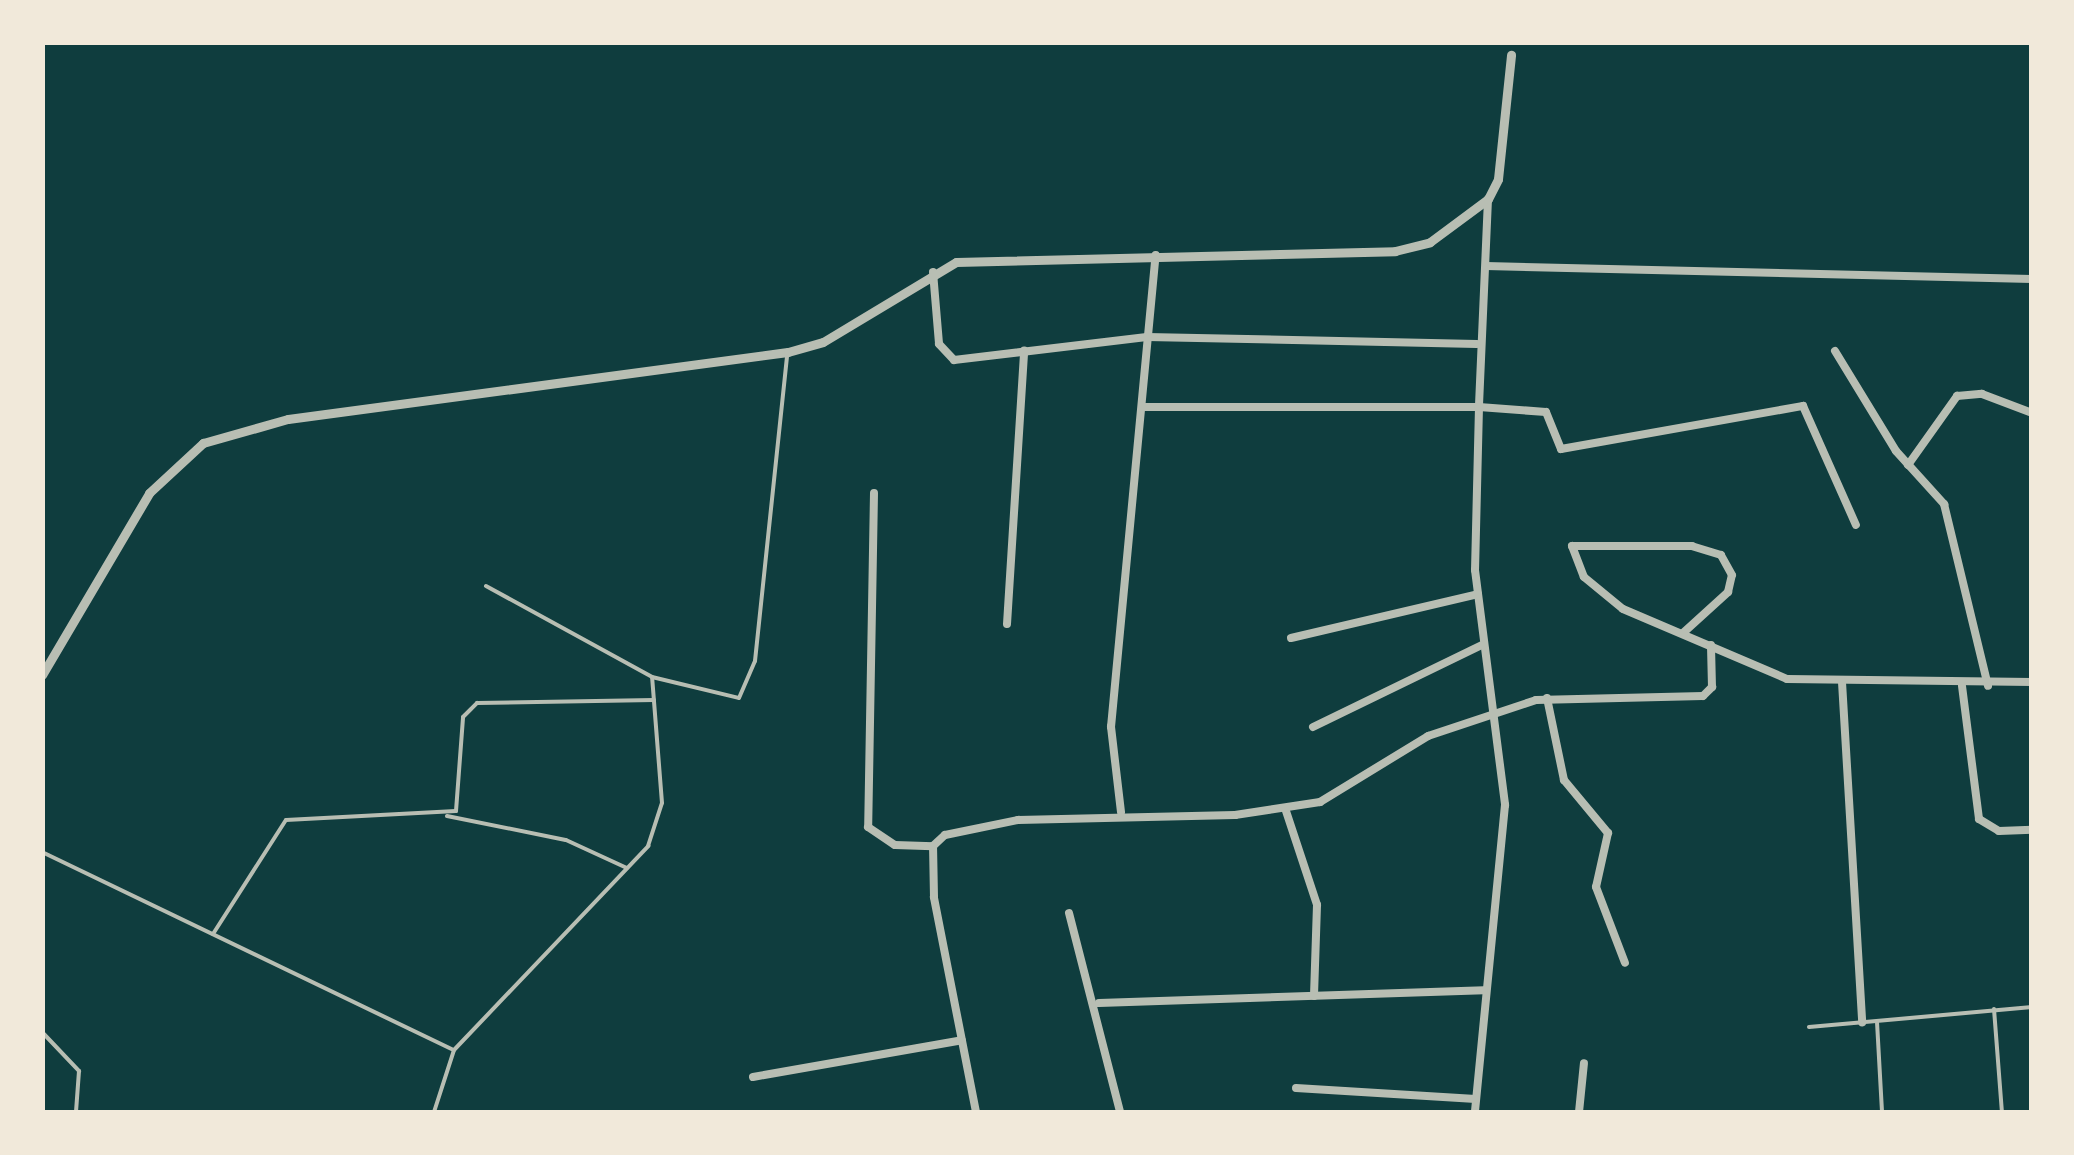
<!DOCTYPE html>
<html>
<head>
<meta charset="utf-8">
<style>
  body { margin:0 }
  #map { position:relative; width:2074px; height:1155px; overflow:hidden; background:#0f3d3e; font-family:Ubuntu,sans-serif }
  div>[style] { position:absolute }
  .service>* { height:4px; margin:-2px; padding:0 2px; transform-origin:2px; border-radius:2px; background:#b8beb3 }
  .minor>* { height:8px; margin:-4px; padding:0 4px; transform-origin:4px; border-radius:4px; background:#b8beb3 }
  .tertiary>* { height:9px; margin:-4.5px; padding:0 4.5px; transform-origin:4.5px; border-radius:4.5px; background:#b8beb3 }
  span { translate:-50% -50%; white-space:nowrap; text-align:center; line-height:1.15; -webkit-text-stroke:9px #f1e9da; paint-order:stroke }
  .frame { position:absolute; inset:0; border:45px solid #f1e9da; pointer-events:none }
</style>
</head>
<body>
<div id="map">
  <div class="service">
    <div style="left:486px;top:586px;width:189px;rotate:28.7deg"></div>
    <div style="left:652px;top:677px;width:89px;rotate:13.6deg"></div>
    <div style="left:739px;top:698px;width:40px;rotate:-66.6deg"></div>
    <div style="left:755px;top:661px;width:309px;rotate:-84deg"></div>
    <div style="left:447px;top:816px;width:121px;rotate:11.4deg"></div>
    <div style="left:566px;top:840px;width:67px;rotate:24.7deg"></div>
    <div style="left:42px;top:852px;width:455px;rotate:25.7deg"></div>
    <div style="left:213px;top:934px;width:135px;rotate:-57.4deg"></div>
    <div style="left:286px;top:820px;width:170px;rotate:-3deg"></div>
    <div style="left:456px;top:811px;width:94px;rotate:-85.7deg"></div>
    <div style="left:463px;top:717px;width:20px;rotate:-45deg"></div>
    <div style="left:477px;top:703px;width:177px;rotate:-1deg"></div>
    <div style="left:1994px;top:1009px;width:103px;rotate:85.6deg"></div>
    <div style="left:1877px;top:1022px;width:90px;rotate:86.8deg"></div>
    <div style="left:1809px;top:1027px;width:224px;rotate:-5.1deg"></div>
    <div style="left:42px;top:1032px;width:54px;rotate:46.5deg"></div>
    <div style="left:79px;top:1071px;width:41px;rotate:94.2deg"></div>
    <div style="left:434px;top:1112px;width:65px;rotate:-72.1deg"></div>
    <div style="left:454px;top:1050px;width:282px;rotate:-46.4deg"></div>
    <div style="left:648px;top:846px;width:45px;rotate:-72deg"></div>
    <div style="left:662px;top:803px;width:126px;rotate:-94.5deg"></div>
  </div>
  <div class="minor">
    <div style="left:1488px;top:199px;width:208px;rotate:92.5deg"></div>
    <div style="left:1479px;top:407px;width:67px;rotate:4.3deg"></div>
    <div style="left:1546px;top:412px;width:40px;rotate:68deg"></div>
    <div style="left:1561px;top:449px;width:246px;rotate:-10.1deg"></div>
    <div style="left:1803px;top:406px;width:130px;rotate:66deg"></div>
    <div style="left:1486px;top:266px;width:546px;rotate:1.36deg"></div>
    <div style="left:933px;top:272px;width:72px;rotate:85.2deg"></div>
    <div style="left:939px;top:344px;width:22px;rotate:47deg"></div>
    <div style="left:954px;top:360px;width:194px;rotate:-6.8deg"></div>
    <div style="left:1147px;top:337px;width:330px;rotate:1.2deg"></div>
    <div style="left:1835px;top:351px;width:117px;rotate:58.6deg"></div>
    <div style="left:1896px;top:451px;width:72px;rotate:47.8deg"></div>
    <div style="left:1944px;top:504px;width:187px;rotate:76.4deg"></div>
    <div style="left:1142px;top:407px;width:337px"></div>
    <div style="left:1479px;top:407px;width:163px;rotate:91.4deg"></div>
    <div style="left:1475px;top:570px;width:237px;rotate:82.7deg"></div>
    <div style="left:1505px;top:805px;width:308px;rotate:95.6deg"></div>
    <div style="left:1908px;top:465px;width:85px;rotate:-54.6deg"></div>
    <div style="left:1957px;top:396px;width:25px;rotate:-5deg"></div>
    <div style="left:1982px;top:394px;width:53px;rotate:20.8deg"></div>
    <div style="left:874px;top:493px;width:334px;rotate:91deg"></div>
    <div style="left:868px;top:827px;width:32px;rotate:34deg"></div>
    <div style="left:895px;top:845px;width:38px;rotate:2deg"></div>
    <div style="left:1007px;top:624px;width:274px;rotate:-86.4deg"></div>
    <div style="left:1683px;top:633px;width:61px;rotate:-42.3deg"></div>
    <div style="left:1728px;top:592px;width:17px;rotate:-77deg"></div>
    <div style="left:1732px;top:575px;width:23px;rotate:-119deg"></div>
    <div style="left:1721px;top:555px;width:30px;rotate:-163deg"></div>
    <div style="left:1692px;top:546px;width:120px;rotate:180deg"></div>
    <div style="left:1572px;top:546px;width:33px;rotate:69deg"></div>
    <div style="left:1584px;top:577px;width:50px;rotate:39.4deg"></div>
    <div style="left:1623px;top:609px;width:178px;rotate:23.1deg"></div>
    <div style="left:1787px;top:679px;width:245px;rotate:0.7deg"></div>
    <div style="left:1291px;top:638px;width:192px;rotate:-13.2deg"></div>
    <div style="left:1842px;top:682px;width:341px;rotate:86.6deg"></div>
    <div style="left:1962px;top:686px;width:134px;rotate:82.7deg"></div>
    <div style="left:1979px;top:819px;width:23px;rotate:31deg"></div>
    <div style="left:1999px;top:831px;width:33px;rotate:-2deg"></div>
    <div style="left:1547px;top:698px;width:84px;rotate:78.3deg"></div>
    <div style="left:1564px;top:780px;width:69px;rotate:50.3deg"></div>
    <div style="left:1608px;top:833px;width:55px;rotate:102.5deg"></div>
    <div style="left:1596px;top:887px;width:81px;rotate:69.1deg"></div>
    <div style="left:1313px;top:727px;width:190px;rotate:-25.9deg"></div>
    <div style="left:1285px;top:808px;width:102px;rotate:71.7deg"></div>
    <div style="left:1317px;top:905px;width:91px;rotate:91.9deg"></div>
    <div style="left:1121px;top:812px;width:86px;rotate:-96.7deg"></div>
    <div style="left:1111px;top:727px;width:474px;rotate:-84.6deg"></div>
    <div style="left:1069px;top:913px;width:205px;rotate:75.6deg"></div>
    <div style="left:1099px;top:1003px;width:385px;rotate:-1.9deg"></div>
    <div style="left:753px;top:1077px;width:212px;rotate:-10deg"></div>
    <div style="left:1296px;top:1088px;width:180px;rotate:3.5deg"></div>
    <div style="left:976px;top:1112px;width:219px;rotate:-101.1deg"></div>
    <div style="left:934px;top:897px;width:51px;rotate:-91.1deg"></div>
    <div style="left:933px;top:846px;width:16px;rotate:-43deg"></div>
    <div style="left:945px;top:835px;width:75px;rotate:-11.6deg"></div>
    <div style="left:1018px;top:820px;width:217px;rotate:-1.3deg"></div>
    <div style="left:1235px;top:815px;width:86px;rotate:-8.7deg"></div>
    <div style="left:1320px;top:802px;width:127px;rotate:-31.4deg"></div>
    <div style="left:1428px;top:736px;width:114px;rotate:-18.4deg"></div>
    <div style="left:1536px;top:700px;width:167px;rotate:-1.4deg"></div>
    <div style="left:1703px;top:696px;width:13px;rotate:-45deg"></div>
    <div style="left:1712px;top:687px;width:42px;rotate:-91.4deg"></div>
    <div style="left:1579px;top:1112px;width:49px;rotate:-84.2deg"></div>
  </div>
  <div class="tertiary">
    <div style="left:42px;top:675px;width:211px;rotate:-59.5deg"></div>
    <div style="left:149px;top:493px;width:74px;rotate:-42.8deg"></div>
    <div style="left:203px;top:443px;width:88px;rotate:-15.8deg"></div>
    <div style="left:288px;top:419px;width:504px;rotate:-7.63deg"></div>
    <div style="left:788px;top:352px;width:36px;rotate:-16deg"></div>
    <div style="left:823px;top:342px;width:155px;rotate:-31deg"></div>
    <div style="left:956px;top:262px;width:439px;rotate:-1.4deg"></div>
    <div style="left:1395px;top:251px;width:36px;rotate:-14deg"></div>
    <div style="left:1430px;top:242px;width:72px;rotate:-36.6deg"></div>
    <div style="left:1488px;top:199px;width:22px;rotate:-63deg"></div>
    <div style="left:1498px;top:179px;width:125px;rotate:-84deg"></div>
  </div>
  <div class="frame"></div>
</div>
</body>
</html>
